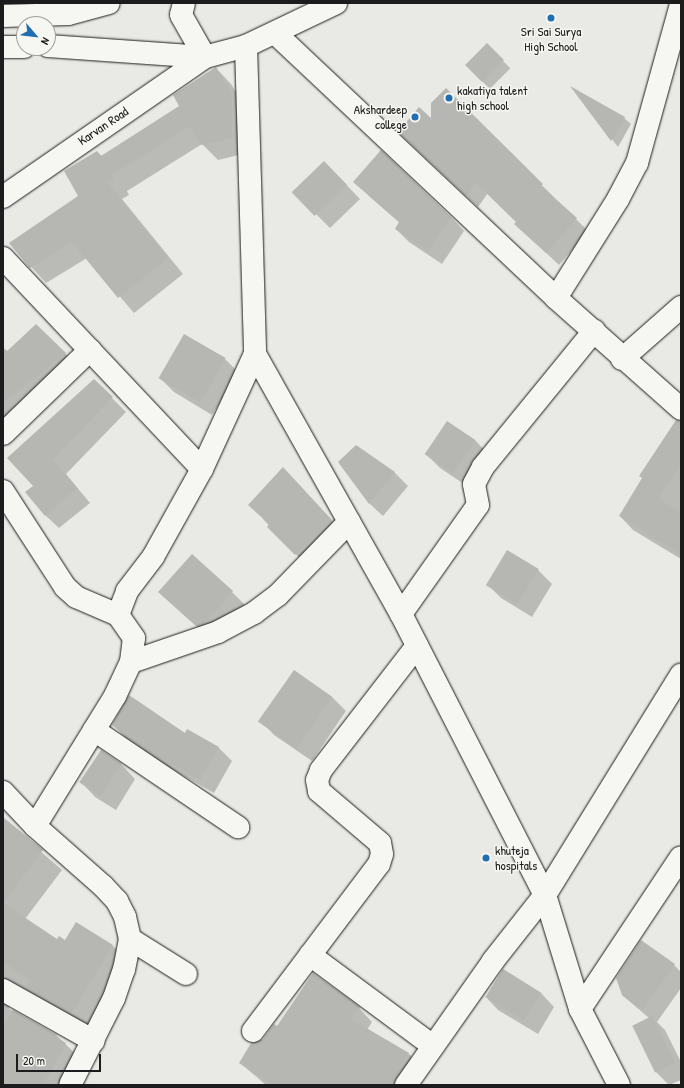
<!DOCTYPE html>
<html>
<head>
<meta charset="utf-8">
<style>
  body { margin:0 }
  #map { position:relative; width:684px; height:1088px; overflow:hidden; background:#e9e9e5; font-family:"Patrick Hand",sans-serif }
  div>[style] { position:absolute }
  .shadow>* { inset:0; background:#0003; transform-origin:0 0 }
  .building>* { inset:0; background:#b6b6b3; transform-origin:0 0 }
  .roads { filter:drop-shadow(0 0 1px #1c1c1c) drop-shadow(0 0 1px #1c1c1c) }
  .minor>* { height:22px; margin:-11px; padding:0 11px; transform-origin:11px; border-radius:11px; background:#f6f6f2 }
  .dots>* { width:11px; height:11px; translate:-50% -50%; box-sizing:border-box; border:2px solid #f6f6f2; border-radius:50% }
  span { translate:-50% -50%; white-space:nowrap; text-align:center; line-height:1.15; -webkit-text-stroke:3px #f6f6f2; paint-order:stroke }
  .poi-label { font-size:13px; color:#1c1c1c }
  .left { translate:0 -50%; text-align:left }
  .right { translate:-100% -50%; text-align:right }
  .street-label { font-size:13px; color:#1c1c1c }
  .frame { position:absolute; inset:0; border:4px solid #1c1c1c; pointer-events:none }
  .north { position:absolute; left:16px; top:16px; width:40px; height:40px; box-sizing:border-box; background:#f6f6f2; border:1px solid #9f9f9c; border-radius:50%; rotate:118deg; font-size:11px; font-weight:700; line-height:16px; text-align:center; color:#1c1c1c }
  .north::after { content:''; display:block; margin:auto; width:14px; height:18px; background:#1f6fb2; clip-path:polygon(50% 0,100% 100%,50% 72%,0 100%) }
  .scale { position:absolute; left:16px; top:1054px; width:85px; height:18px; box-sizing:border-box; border:2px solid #1c1c1c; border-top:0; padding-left:5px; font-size:12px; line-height:14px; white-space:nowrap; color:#1c1c1c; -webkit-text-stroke:3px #f6f6f2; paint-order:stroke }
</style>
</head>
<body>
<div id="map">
  <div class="shadow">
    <div style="left:487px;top:45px;width:33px;height:29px;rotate:45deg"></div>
    <div style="clip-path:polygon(216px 68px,231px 84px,247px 110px,247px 153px,218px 160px,202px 144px,127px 191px,129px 195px,122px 199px,183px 274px,134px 313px,87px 258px,46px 283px,10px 243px,80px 196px,97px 152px,102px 156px,180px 107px)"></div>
    <div style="clip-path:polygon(574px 89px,624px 118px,631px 124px,618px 147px)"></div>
    <div style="clip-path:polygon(446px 90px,588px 231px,559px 265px,515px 224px,517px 222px,488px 193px,478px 207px,411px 144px,432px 121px)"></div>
    <div style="clip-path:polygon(338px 176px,360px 199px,330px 228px,294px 192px)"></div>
    <div style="clip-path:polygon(368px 195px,451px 217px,464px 231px,442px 264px,409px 242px,396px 229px,400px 223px)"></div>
    <div style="clip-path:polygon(36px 325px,77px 365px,3px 425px,3px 348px,8px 351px)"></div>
    <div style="clip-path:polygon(225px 359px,239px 373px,212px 415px,174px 392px,161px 379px)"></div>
    <div style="clip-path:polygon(94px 380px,126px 412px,66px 474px,90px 503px,59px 528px,45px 515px,34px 486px)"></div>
    <div style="clip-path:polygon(447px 422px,475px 440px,488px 454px,467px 486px,440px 468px,426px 454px)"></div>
    <div style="clip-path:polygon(681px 422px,681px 559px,633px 530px,620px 516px)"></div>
    <div style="clip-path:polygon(356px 446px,395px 473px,408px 486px,383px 516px,369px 503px)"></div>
    <div style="clip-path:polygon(283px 469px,344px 533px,309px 568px,263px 519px)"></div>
    <div style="clip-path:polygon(507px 552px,538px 570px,552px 584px,532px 617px,501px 598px,488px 585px)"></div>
    <div style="clip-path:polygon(232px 592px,246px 606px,211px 639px,173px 605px)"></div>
    <div style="clip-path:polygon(332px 697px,346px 711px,312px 761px,274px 735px,261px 721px)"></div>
    <div style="clip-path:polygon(113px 725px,185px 734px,218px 747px,232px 761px,214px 793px,161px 763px,127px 739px)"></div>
    <div style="clip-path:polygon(101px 751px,122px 765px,135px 779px,116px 810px,95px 797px,82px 783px)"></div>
    <div style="clip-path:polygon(3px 819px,62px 870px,25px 919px,57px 940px,65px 941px,76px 923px,113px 946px,130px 963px,88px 1030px,8px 1001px,9px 1009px,57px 1036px,82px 1060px,69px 1085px,3px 1085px)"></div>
    <div style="clip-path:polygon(674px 965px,681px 972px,681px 988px,657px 1022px,665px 1030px,681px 1062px,681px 1080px,669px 1085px,656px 1072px,649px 1018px,622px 995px)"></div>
    <div style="clip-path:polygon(541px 993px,554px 1007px,538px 1034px,498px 1010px,485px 996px)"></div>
    <div style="clip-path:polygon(359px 1008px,372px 1022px,367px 1030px,408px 1053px,422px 1067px,411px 1085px,266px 1085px,240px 1063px,277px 1027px)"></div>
  </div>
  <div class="building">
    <div style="left:487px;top:43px;width:24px;height:31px;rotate:45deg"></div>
    <div style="clip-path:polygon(216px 67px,232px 94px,232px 138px,201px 145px,190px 126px,112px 175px,114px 179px,108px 183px,168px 258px,118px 298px,72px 242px,30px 268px,9px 243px,78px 196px,64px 171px,97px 151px,101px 156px,179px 106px,173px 95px)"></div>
    <div style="clip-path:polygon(570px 86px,625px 117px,611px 141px)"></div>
    <div style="clip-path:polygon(446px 88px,543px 184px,541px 186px,577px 218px,546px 253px,514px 224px,516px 222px,475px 182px,466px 196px,398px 132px,419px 107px,431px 118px,431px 103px)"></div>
    <div style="clip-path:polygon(381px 150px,451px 217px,428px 251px,395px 229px,399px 222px,353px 182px)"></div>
    <div style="left:324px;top:161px;width:33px;height:45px;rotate:46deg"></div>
    <div style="clip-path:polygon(36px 324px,66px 353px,3px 403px,3px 355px)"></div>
    <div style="left:184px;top:334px;width:48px;height:51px;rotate:30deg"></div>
    <div style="clip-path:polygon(94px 379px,113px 397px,53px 460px,77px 488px,45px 516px,25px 492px,33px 486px,7px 458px)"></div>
    <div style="clip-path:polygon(676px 420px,681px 421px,681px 465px,658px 498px,681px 513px,681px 555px,619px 516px,642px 478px,639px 476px)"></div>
    <div style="left:447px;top:421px;width:34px;height:40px;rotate:34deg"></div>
    <div style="clip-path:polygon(356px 445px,395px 472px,369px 504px,338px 462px)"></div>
    <div style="clip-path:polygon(283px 467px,331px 519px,295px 555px,267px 527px,269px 524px,248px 505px)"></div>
    <div style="left:507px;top:550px;width:37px;height:41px;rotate:31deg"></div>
    <div style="clip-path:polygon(192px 554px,233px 591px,204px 624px,196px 626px,158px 592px)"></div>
    <div style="left:294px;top:670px;width:47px;height:63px;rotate:35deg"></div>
    <div style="clip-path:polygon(129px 695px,185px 733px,187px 729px,219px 747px,200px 780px,146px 750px,112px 725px)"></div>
    <div style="left:101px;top:750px;width:25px;height:39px;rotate:34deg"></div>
    <div style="clip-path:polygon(3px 817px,43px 850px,3px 903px)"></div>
    <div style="clip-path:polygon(3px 903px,57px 939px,59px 936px,65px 940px,76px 922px,113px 945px,71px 1014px,25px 988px,30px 980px,3px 962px)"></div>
    <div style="clip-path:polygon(641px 940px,675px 964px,642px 1010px,622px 995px,616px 978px)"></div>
    <div style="left:503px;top:969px;width:45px;height:33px;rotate:32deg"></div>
    <div style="clip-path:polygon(313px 973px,360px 1007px,351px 1019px,409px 1053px,390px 1085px,273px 1085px,239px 1063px,251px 1043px,263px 1039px,274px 1024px,277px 1026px)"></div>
    <div style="clip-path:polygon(13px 1010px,57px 1035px,56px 1037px,66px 1043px,43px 1085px,3px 1085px,3px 1029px)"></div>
    <div style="left:652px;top:1016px;width:52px;height:22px;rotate:64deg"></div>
  </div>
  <div class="roads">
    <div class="minor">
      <div style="left:184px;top:3px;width:12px;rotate:104deg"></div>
      <div style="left:181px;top:15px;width:48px;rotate:60.3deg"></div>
      <div style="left:3px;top:16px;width:65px;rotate:-1.8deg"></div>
      <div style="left:68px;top:14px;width:42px;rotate:-15deg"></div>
      <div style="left:275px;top:33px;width:386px;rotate:43.3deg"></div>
      <div style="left:556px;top:298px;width:167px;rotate:41.6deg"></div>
      <div style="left:48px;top:46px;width:157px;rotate:4deg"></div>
      <div style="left:246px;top:46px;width:308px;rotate:88.3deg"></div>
      <div style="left:255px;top:354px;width:298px;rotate:60.7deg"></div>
      <div style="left:401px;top:614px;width:316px;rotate:62.9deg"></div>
      <div style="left:545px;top:895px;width:119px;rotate:72.9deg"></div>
      <div style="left:580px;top:1009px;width:85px;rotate:62.8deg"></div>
      <div style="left:3px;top:47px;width:21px"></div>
      <div style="left:3px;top:197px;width:246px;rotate:-34.7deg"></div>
      <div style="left:205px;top:57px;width:42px;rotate:-15deg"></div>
      <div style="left:246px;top:46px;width:100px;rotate:-25.5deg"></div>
      <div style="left:3px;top:258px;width:290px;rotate:46.7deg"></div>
      <div style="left:556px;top:298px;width:117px;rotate:-57.9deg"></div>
      <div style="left:618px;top:199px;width:41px;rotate:-62.2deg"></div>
      <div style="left:637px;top:163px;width:165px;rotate:-74.5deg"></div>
      <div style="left:622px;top:359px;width:79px;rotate:-41.4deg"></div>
      <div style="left:3px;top:434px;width:121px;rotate:-44deg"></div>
      <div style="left:3px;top:491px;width:114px;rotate:57.1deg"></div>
      <div style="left:65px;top:587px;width:15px;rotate:42deg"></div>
      <div style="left:76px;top:597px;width:46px;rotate:23.2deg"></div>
      <div style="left:401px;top:614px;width:133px;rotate:-54.8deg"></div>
      <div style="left:478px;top:505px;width:21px;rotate:-101deg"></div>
      <div style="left:474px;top:484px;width:19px;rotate:-62deg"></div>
      <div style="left:483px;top:467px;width:176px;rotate:-50.8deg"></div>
      <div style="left:131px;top:662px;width:92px;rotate:-19deg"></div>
      <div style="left:218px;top:632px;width:41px;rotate:-27.8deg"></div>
      <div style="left:254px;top:613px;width:30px;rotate:-37deg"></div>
      <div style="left:278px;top:595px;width:102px;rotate:-45.8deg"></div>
      <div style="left:94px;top:730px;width:174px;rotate:34deg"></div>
      <div style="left:3px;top:792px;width:47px;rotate:46.7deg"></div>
      <div style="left:35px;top:826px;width:91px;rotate:41.4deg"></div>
      <div style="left:103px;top:886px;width:21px;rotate:47deg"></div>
      <div style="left:117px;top:901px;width:18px;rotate:63deg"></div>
      <div style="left:125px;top:917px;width:23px;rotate:77deg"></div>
      <div style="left:130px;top:939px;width:31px;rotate:101deg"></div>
      <div style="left:124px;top:969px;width:31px;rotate:109deg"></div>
      <div style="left:114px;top:998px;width:97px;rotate:116.8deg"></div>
      <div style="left:35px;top:826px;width:153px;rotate:-58.4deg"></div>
      <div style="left:115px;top:696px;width:38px;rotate:-65deg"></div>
      <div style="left:131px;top:662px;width:24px;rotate:-83deg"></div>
      <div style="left:134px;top:638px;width:28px;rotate:-125deg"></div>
      <div style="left:118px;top:615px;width:26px;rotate:-69deg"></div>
      <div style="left:127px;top:591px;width:43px;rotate:-52.6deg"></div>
      <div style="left:153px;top:557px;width:101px;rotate:-60.9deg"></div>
      <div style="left:202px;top:469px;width:127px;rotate:-65.3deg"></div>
      <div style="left:130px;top:939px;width:66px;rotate:32deg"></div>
      <div style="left:310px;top:955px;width:153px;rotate:36.5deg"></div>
      <div style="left:3px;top:990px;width:104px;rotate:29.3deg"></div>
      <div style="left:580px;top:1009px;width:182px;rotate:-56.4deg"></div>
      <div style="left:253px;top:1031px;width:209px;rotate:-53deg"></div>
      <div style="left:379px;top:864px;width:10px;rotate:-73deg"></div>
      <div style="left:382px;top:854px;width:11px;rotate:-100deg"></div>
      <div style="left:380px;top:843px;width:80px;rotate:-139.6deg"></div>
      <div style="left:319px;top:791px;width:11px;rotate:-100deg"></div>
      <div style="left:317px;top:780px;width:11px;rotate:-68deg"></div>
      <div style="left:321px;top:770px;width:157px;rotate:-52.3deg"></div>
      <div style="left:406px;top:1085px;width:151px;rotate:-54.9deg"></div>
      <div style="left:493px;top:961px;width:84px;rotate:-51.8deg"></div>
      <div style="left:545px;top:895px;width:259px;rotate:-58.3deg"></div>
    </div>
  </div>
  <div class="dots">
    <div style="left:551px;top:18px;background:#1f6fb2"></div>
    <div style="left:449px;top:98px;background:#1f6fb2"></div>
    <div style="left:415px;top:117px;background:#1f6fb2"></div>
    <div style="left:486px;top:858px;background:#1f6fb2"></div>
  </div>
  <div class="poi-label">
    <span style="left:551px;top:39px">Sri Sai Surya<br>High School</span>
    <span class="left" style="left:457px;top:98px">kakatiya talent<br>high school</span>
    <span class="right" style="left:407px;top:117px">Akshardeep<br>college</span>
    <span class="left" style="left:495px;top:858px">khuteja<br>hospitals</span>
  </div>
  <div class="street-label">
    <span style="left:103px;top:126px;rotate:-34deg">Karvan Road</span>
  </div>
  <div class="frame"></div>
  <div class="north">N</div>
  <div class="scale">20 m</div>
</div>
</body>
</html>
